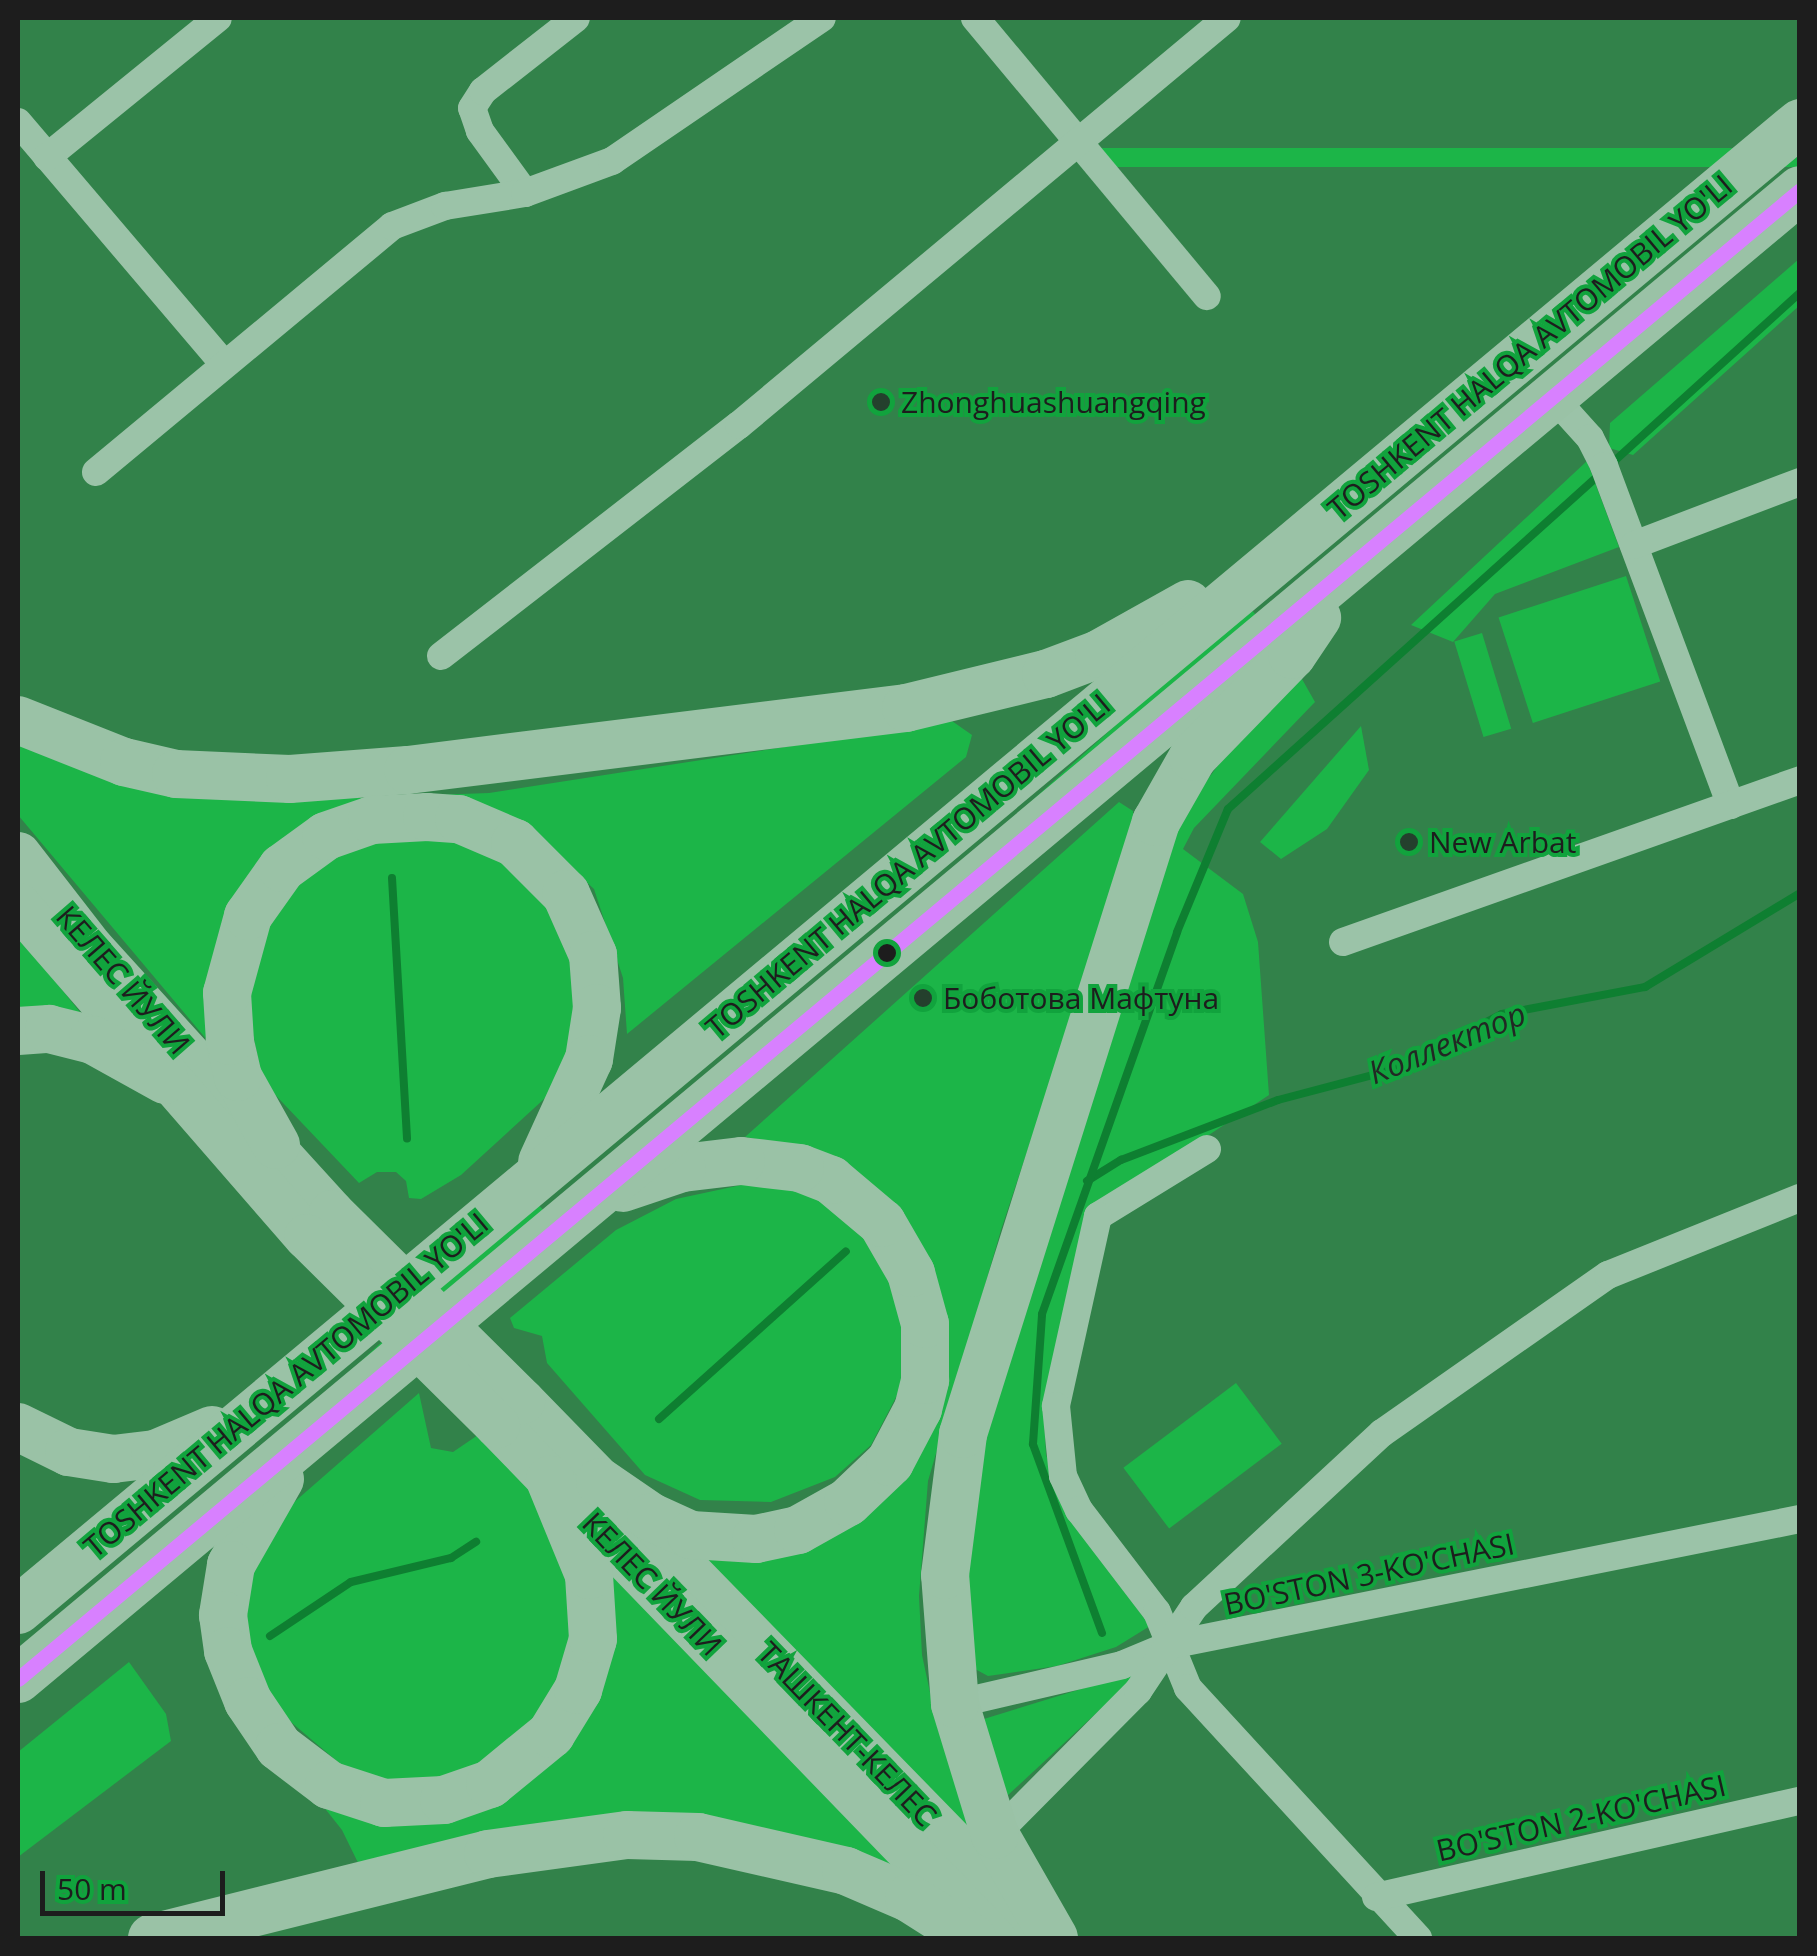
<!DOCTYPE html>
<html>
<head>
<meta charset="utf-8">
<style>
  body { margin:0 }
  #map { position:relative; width:1817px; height:1956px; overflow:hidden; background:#32824a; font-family:"Open Sans",sans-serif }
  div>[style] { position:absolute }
  .green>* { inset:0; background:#1cb548; transform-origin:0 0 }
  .stream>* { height:8px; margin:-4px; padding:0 4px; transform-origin:4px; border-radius:4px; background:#0e7f31 }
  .minor>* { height:28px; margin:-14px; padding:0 14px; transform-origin:14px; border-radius:14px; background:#9bc3a8 }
  .primary>* { height:45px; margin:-22.5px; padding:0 22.5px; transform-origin:22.5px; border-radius:22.5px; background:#9ac2a6 }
  .trunk>* { height:48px; margin:-24px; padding:0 24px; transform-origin:24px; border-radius:24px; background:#9ac2a6 }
  .primary-bridge>* { height:45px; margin:-22.5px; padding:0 22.5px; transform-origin:22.5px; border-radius:22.5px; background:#9ac2a6 }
  .bus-1>* { height:15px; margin:-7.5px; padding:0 7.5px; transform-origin:7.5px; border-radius:7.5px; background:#d880ff }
  .dots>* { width:28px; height:28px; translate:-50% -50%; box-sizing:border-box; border:5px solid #11a33d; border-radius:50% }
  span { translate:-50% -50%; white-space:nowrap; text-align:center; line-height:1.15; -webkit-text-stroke:8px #11a33d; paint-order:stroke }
  .street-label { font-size:30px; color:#1d1d1d }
  .poi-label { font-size:30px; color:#1d1d1d }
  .left { translate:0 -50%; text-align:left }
  .water-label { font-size:32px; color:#222824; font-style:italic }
  .frame { position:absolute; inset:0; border:20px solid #1d1d1d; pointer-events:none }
  .scale { position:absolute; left:40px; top:1871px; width:185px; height:45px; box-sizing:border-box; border:5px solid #1d1d1d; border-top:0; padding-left:12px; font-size:30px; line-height:35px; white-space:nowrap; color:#1d1d1d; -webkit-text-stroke:8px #11a33d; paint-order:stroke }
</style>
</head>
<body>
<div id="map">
  <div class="green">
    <div style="left:1799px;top:148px;width:19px;height:706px;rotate:90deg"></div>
    <div style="clip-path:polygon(1799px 259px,1799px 306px,1633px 455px,1609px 448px,1610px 423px)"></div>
    <div style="clip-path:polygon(1587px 461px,1619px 547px,1495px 594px,1453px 642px,1411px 625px)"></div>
    <div style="left:1626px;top:576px;width:111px;height:134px;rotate:72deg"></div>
    <div style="left:1248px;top:606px;width:15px;height:850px;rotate:48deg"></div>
    <div style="left:1482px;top:633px;width:100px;height:29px;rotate:73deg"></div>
    <div style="clip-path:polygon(1298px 672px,1315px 702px,1194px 828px,1183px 849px,1243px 894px,1258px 942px,1269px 1095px,1093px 1212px,1044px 1418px,1046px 1455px,1072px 1522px,1150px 1626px,1116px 1647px,1057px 1666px,988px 1676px,962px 1662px,963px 1487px,1167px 834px,1257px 713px)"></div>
    <div style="clip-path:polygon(952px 721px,972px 735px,966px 757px,627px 1034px,623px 978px,594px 889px,527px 827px,295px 839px,218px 1053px,18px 815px,18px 739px,293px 800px,489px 793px)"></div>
    <div style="clip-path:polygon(1361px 726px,1369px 770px,1327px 829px,1281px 859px,1260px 842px)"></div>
    <div style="clip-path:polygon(1119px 802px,1133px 811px,1134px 829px,1001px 1230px,928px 1481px,919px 1596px,922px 1655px,938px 1730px,994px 1858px,692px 1552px,830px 1538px,945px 1333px,788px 1145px,745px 1137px)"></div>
    <div style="clip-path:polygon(451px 832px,544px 888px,585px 989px,567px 1078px,461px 1175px,421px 1199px,409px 1198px,406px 1181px,396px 1172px,377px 1172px,359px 1183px,263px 1082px,239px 968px,254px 925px,339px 845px)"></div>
    <div style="clip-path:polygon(18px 935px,92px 1027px,18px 1016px)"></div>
    <div style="clip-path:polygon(760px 1181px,834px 1201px,899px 1282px,905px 1380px,871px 1445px,835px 1477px,771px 1502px,700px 1500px,645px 1475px,547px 1363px,542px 1336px,514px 1328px,510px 1318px,616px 1230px,676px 1199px)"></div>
    <div style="left:534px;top:1200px;width:16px;height:672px;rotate:47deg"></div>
    <div style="left:1236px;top:1383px;width:76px;height:141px;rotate:53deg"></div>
    <div style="clip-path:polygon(419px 1393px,431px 1448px,453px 1452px,478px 1435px,540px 1498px,578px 1613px,566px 1681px,521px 1744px,456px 1777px,393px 1782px,345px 1768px,285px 1717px,259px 1675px,237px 1598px,276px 1518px)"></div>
    <div style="clip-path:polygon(608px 1565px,921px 1888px,805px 1844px,364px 1875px,342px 1830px,319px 1801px,496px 1805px,568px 1749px)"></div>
    <div style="clip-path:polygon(129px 1662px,166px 1714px,171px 1741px,18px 1857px,18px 1752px)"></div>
    <div style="clip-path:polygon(1130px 1674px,1133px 1679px,1006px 1797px,974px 1722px)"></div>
  </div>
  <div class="stream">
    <div style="left:1610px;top:465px;width:256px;rotate:-42.2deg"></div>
    <div style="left:392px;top:878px;width:261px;rotate:86.7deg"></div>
    <div style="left:1087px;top:1181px;width:40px;rotate:-32deg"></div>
    <div style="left:1121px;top:1160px;width:168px;rotate:-20.9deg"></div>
    <div style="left:1278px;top:1100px;width:121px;rotate:-14.8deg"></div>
    <div style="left:1395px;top:1069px;width:120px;rotate:-27.2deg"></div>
    <div style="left:1502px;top:1014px;width:146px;rotate:-10.7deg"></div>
    <div style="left:1645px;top:987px;width:181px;rotate:-31.2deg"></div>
    <div style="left:659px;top:1419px;width:251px;rotate:-41.9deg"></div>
    <div style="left:1102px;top:1633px;width:201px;rotate:-110.1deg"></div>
    <div style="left:1033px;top:1444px;width:130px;rotate:-86deg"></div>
    <div style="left:1042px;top:1314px;width:405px;rotate:-70.5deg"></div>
    <div style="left:1177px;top:932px;width:133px;rotate:-67.5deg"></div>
    <div style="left:1228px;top:809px;width:501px;rotate:-42deg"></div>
    <div style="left:270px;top:1636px;width:97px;rotate:-33.7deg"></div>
    <div style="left:351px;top:1582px;width:103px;rotate:-13.5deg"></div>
    <div style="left:451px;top:1558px;width:30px;rotate:-33deg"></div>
  </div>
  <div class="minor">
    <div style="left:975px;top:18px;width:362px;rotate:50.2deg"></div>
    <div style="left:18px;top:122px;width:316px;rotate:49.6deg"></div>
    <div style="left:47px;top:157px;width:220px;rotate:-39.1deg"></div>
    <div style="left:525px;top:193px;width:77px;rotate:-126deg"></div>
    <div style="left:480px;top:131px;width:24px;rotate:-109deg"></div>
    <div style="left:472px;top:108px;width:20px;rotate:-57deg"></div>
    <div style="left:483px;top:91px;width:118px;rotate:-38.1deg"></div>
    <div style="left:1553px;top:397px;width:55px;rotate:47.9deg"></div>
    <div style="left:1590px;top:438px;width:31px;rotate:63deg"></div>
    <div style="left:1604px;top:466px;width:362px;rotate:69.5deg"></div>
    <div style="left:96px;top:472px;width:385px;rotate:-39.7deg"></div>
    <div style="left:392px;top:226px;width:57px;rotate:-20.7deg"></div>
    <div style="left:445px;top:206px;width:81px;rotate:-9.2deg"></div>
    <div style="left:525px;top:193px;width:93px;rotate:-20.2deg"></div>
    <div style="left:612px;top:161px;width:254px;rotate:-34.3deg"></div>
    <div style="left:1634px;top:545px;width:178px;rotate:-20.8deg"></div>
    <div style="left:441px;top:656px;width:377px;rotate:-37.8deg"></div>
    <div style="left:739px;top:425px;width:635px;rotate:-39.83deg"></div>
    <div style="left:1343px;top:942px;width:485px;rotate:-19.5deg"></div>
    <div style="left:1207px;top:1149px;width:128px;rotate:148.4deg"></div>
    <div style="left:1098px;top:1216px;width:195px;rotate:102.5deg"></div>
    <div style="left:1056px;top:1406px;width:70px;rotate:84.3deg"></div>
    <div style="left:1063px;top:1476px;width:38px;rotate:65deg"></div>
    <div style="left:1079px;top:1510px;width:128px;rotate:52.6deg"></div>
    <div style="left:1157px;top:1612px;width:82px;rotate:67.8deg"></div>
    <div style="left:1188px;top:1688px;width:340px;rotate:47.4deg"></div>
    <div style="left:955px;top:1704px;width:171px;rotate:-13.1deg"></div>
    <div style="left:1122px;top:1665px;width:52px;rotate:-22.6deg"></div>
    <div style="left:1170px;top:1645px;width:642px;rotate:-11.31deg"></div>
    <div style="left:995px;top:1835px;width:203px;rotate:-45.2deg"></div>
    <div style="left:1138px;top:1691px;width:101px;rotate:-56.3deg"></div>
    <div style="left:1194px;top:1607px;width:256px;rotate:-42.8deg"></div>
    <div style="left:1382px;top:1433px;width:276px;rotate:-35deg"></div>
    <div style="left:1608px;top:1275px;width:207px;rotate:-21.9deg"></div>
    <div style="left:1376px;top:1897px;width:435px;rotate:-12.8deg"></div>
  </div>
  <div class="primary">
    <div style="left:18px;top:854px;width:119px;rotate:52.2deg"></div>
    <div style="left:91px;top:948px;width:357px;rotate:47.7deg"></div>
    <div style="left:18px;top:905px;width:439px;rotate:49deg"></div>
    <div style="left:522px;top:1401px;width:745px;rotate:45.71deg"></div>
    <div style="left:497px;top:1425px;width:714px;rotate:45.97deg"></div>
  </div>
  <div class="trunk">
    <div style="left:18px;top:720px;width:114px;rotate:21.6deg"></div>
    <div style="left:124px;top:762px;width:53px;rotate:13deg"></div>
    <div style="left:176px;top:774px;width:114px;rotate:2.5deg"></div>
    <div style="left:290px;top:779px;width:118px;rotate:-4.4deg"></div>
    <div style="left:408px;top:770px;width:502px;rotate:-7.1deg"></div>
    <div style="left:906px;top:708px;width:144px;rotate:-13.7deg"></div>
    <div style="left:1046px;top:674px;width:57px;rotate:-20.7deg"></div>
    <div style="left:1099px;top:654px;width:102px;rotate:-29.3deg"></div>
    <div style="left:18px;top:1031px;width:31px;rotate:-4deg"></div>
    <div style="left:49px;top:1029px;width:45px;rotate:14deg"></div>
    <div style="left:93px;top:1040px;width:82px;rotate:29.1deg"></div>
    <div style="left:276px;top:1145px;width:78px;rotate:-119.2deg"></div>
    <div style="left:238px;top:1077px;width:37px;rotate:-103deg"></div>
    <div style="left:230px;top:1041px;width:48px;rotate:-93.6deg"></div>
    <div style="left:227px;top:993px;width:80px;rotate:-74.7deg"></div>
    <div style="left:248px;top:916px;width:59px;rotate:-54.7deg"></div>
    <div style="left:282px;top:868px;width:54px;rotate:-36deg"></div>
    <div style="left:326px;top:836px;width:49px;rotate:-19.2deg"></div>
    <div style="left:372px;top:820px;width:55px;rotate:-3.1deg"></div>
    <div style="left:427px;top:817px;width:32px;rotate:4deg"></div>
    <div style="left:459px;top:819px;width:61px;rotate:23.2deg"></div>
    <div style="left:515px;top:843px;width:72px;rotate:45deg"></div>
    <div style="left:566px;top:894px;width:67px;rotate:66.1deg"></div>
    <div style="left:593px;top:955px;width:53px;rotate:85.7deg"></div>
    <div style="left:597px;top:1008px;width:52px;rotate:98.9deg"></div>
    <div style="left:589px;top:1059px;width:113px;rotate:114.5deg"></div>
    <div style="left:18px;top:1427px;width:57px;rotate:26.1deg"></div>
    <div style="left:69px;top:1452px;width:45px;rotate:9deg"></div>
    <div style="left:113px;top:1459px;width:42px;rotate:-6.8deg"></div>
    <div style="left:155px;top:1454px;width:62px;rotate:-22.8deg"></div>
    <div style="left:280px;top:1479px;width:99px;rotate:119.7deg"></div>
    <div style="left:231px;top:1565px;width:51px;rotate:99.1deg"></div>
    <div style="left:223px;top:1615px;width:36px;rotate:82deg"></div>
    <div style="left:228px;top:1651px;width:54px;rotate:68.2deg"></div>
    <div style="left:248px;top:1701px;width:55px;rotate:56deg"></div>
    <div style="left:279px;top:1747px;width:63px;rotate:37.2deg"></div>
    <div style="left:329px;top:1785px;width:58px;rotate:18.1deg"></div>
    <div style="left:384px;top:1803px;width:60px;rotate:-2.9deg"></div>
    <div style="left:444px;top:1800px;width:49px;rotate:-19.2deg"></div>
    <div style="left:490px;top:1784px;width:79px;rotate:-39.3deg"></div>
    <div style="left:551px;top:1734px;width:52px;rotate:-58.5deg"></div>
    <div style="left:578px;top:1690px;width:53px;rotate:-73.6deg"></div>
    <div style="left:593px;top:1639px;width:64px;rotate:-93.6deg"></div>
    <div style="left:589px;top:1575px;width:103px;rotate:-112.3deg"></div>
    <div style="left:600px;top:1482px;width:62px;rotate:34.5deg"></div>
    <div style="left:651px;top:1517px;width:44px;rotate:24.2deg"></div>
    <div style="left:691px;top:1535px;width:65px;rotate:3.5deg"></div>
    <div style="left:756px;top:1539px;width:43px;rotate:-12.1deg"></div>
    <div style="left:798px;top:1530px;width:57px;rotate:-29.2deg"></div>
    <div style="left:848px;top:1502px;width:58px;rotate:-43.6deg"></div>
    <div style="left:890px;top:1462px;width:60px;rotate:-62.2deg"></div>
    <div style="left:918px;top:1409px;width:30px;rotate:-76deg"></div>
    <div style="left:925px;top:1380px;width:56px;rotate:-90deg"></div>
    <div style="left:925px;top:1324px;width:53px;rotate:-105.4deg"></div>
    <div style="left:911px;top:1273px;width:58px;rotate:-120.1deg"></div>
    <div style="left:882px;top:1223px;width:67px;rotate:-139.9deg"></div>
    <div style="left:831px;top:1180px;width:33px;rotate:-159deg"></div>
    <div style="left:800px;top:1168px;width:59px;rotate:-173.2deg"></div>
    <div style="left:741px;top:1161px;width:59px;rotate:173.2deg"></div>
    <div style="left:682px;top:1168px;width:62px;rotate:161.3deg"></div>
    <div style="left:18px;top:1610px;width:2321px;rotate:-39.84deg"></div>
    <div style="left:18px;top:1679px;width:2322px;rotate:-39.88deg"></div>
    <div style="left:152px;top:1938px;width:346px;rotate:-14deg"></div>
    <div style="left:488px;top:1854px;width:140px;rotate:-7.8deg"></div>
    <div style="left:627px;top:1835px;width:71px;rotate:1.6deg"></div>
    <div style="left:698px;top:1837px;width:152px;rotate:12.9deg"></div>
    <div style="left:846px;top:1871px;width:69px;rotate:23.2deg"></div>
    <div style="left:909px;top:1898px;width:75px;rotate:32.4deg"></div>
    <div style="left:1054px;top:1938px;width:119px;rotate:-119.8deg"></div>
    <div style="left:995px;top:1835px;width:137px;rotate:-107deg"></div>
    <div style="left:955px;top:1704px;width:129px;rotate:-94.4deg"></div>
    <div style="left:945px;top:1575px;width:142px;rotate:-82.7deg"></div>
    <div style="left:963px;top:1434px;width:642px;rotate:-72.5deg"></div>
    <div style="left:1156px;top:822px;width:75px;rotate:-60.4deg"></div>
    <div style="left:1193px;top:757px;width:142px;rotate:-45.9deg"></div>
    <div style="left:1292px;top:655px;width:45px;rotate:-56deg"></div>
  </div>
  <div class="primary-bridge">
    <div style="left:331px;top:1212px;width:269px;rotate:44.7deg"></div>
    <div style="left:306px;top:1236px;width:269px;rotate:44.7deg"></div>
  </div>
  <div class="bus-1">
    <div style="left:18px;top:1679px;width:2322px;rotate:-39.88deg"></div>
  </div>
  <div class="dots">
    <div style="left:881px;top:402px;background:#24402d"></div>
    <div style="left:1409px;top:842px;background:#24402d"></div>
    <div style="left:887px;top:953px;background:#1d1d1d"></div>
    <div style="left:923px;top:998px;background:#24402d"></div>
  </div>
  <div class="street-label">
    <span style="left:1530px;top:347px;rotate:-40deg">TOSHKENT HALQA AVTOMOBIL YO'LI</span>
    <span style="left:908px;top:866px;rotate:-40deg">TOSHKENT HALQA AVTOMOBIL YO'LI</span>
    <span style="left:123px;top:980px;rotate:49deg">КЕЛЕС ЙУЛИ</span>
    <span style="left:286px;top:1385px;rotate:-40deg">TOSHKENT HALQA AVTOMOBIL YO'LI</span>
    <span style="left:1369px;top:1574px;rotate:-12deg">BO'STON 3-KO'CHASI</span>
    <span style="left:652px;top:1584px;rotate:46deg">КЕЛЕС ЙУЛИ</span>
    <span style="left:847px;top:1734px;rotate:46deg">ТАШКЕНТ-КЕЛЕС</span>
    <span style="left:1581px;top:1818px;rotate:-13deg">BO'STON 2-KO'CHASI</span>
  </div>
  <div class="poi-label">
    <span class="left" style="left:901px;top:402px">Zhonghuashuangqing</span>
    <span class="left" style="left:1429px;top:842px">New Arbat</span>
    <span class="left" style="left:943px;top:998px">Боботова Мафтуна</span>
  </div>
  <div class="water-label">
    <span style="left:1447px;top:1043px;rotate:-22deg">Коллектор</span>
  </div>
  <div class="frame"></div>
  <div class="scale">50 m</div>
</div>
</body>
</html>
